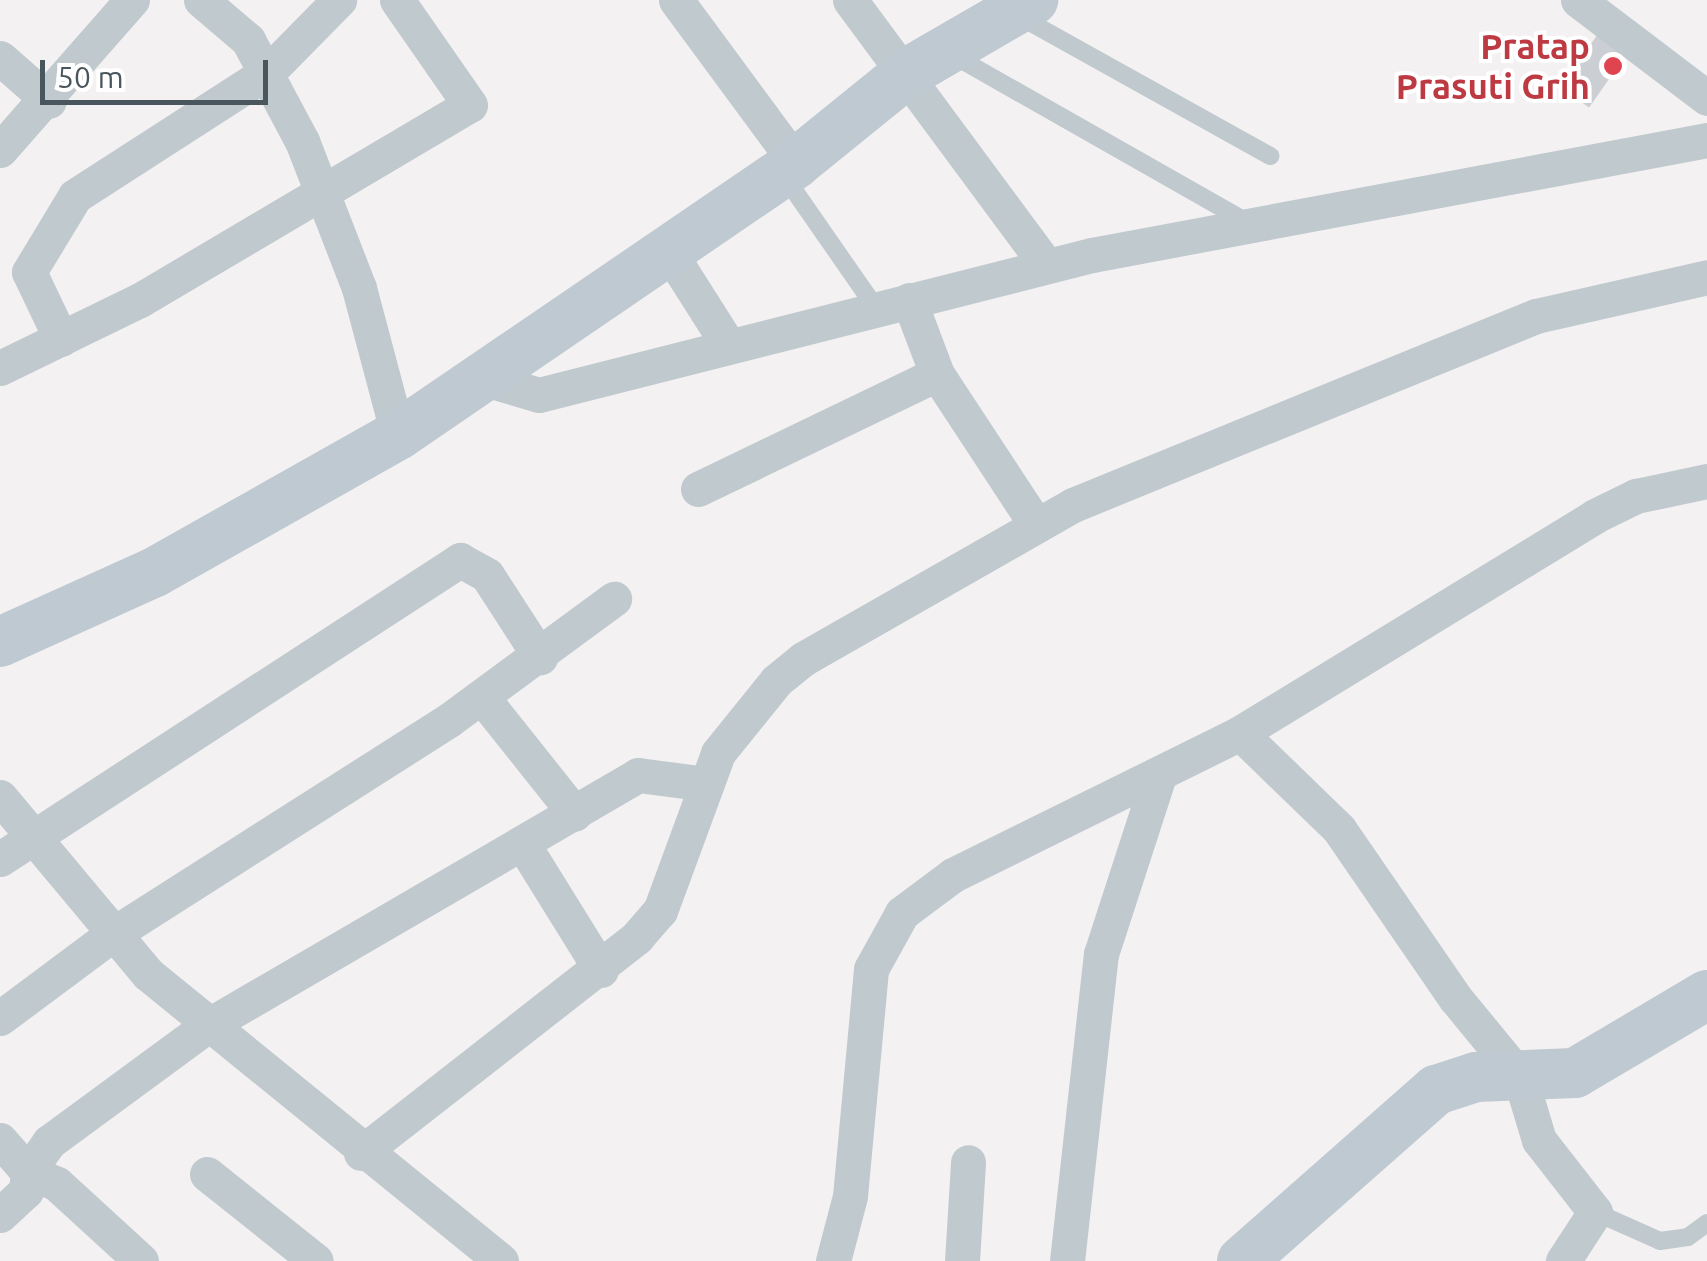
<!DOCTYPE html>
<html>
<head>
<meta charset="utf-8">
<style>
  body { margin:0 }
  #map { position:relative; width:1707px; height:1261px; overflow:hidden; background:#f3f1f1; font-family:Ubuntu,sans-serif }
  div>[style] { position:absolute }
  .building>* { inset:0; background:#cbcfd3; transform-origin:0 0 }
  .lane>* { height:18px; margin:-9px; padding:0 9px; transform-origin:9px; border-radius:9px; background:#c0c9ce }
  .street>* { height:35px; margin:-17.5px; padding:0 17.5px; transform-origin:17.5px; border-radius:17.5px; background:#c0c9ce }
  .secondary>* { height:50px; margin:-25px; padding:0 25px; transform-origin:25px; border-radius:25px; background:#bfc9d1 }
  .dots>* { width:28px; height:28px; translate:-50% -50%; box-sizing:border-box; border:5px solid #fff; border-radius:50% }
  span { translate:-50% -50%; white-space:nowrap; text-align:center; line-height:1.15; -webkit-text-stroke:8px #fff; paint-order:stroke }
  .health-label { font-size:35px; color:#be3a42; font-weight:700 }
  .right { translate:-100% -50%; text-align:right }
  .scale { position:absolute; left:40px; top:60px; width:228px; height:45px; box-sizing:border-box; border:5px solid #4a565d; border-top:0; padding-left:12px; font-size:30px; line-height:35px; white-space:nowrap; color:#4a565d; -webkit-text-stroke:8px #fff; paint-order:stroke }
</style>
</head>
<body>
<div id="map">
  <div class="building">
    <div style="left:1600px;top:31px;width:35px;height:69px;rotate:35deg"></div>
  </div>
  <div class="lane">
    <div style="left:1017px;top:15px;width:290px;rotate:29.1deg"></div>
    <div style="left:951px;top:54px;width:344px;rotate:29.6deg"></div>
    <div style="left:782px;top:173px;width:165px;rotate:55.2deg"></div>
    <div style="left:1595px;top:1212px;width:71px;rotate:24deg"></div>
    <div style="left:1660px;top:1241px;width:28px;rotate:-8deg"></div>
    <div style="left:1688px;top:1237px;width:24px;rotate:-36deg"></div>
  </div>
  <div class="street">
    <div style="left:201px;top:0;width:62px;rotate:40.4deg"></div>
    <div style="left:248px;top:40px;width:115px;rotate:61.9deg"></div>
    <div style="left:302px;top:141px;width:158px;rotate:68.8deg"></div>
    <div style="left:359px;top:288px;width:152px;rotate:75.1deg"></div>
    <div style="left:676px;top:0;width:202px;rotate:53.6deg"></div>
    <div style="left:850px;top:0;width:331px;rotate:53.5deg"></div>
    <div style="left:1578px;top:0;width:162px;rotate:37.2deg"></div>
    <div style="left:0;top:58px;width:65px;rotate:41.3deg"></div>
    <div style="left:0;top:150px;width:200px;rotate:-48.7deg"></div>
    <div style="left:668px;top:250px;width:114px;rotate:57.6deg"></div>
    <div style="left:909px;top:300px;width:79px;rotate:69.3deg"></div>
    <div style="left:937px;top:374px;width:181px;rotate:56.7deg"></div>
    <div style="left:61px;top:339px;width:74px;rotate:-115.5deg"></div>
    <div style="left:29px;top:272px;width:89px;rotate:-58.8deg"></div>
    <div style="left:75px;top:196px;width:231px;rotate:-32.8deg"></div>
    <div style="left:269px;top:71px;width:100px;rotate:-45.4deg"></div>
    <div style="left:0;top:368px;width:156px;rotate:-25.9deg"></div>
    <div style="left:140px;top:300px;width:383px;rotate:-30.6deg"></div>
    <div style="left:470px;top:105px;width:128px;rotate:-124.8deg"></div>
    <div style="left:481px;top:378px;width:60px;rotate:16.3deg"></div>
    <div style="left:539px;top:395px;width:570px;rotate:-14.21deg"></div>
    <div style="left:1092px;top:255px;width:626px;rotate:-10.59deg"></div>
    <div style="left:698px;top:489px;width:265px;rotate:-25.7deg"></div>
    <div style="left:482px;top:697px;width:149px;rotate:51.5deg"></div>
    <div style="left:1240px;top:733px;width:138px;rotate:44.1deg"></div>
    <div style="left:1339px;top:829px;width:206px;rotate:55.5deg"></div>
    <div style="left:1456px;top:999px;width:101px;rotate:50.6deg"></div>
    <div style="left:1520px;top:1077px;width:66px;rotate:73.2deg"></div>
    <div style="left:1539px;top:1140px;width:91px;rotate:52.1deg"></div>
    <div style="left:1595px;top:1212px;width:59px;rotate:123.1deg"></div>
    <div style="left:0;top:797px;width:231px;rotate:50.1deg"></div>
    <div style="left:148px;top:974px;width:455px;rotate:39.1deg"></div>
    <div style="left:524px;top:846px;width:146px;rotate:58.2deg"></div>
    <div style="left:0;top:859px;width:549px;rotate:-33.02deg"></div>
    <div style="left:460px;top:560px;width:31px;rotate:29deg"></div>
    <div style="left:487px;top:575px;width:98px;rotate:57.1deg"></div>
    <div style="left:0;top:1018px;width:137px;rotate:-36.7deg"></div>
    <div style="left:110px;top:936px;width:402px;rotate:-32.5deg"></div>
    <div style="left:449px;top:720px;width:205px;rotate:-36.3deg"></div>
    <div style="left:0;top:1140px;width:43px;rotate:48.8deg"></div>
    <div style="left:28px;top:1172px;width:31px;rotate:22deg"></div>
    <div style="left:57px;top:1184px;width:114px;rotate:42.5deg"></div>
    <div style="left:361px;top:1153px;width:350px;rotate:-38deg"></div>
    <div style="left:637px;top:937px;width:35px;rotate:-49deg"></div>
    <div style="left:660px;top:911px;width:168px;rotate:-69.8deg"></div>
    <div style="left:718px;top:753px;width:92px;rotate:-51.1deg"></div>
    <div style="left:776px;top:681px;width:35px;rotate:-39deg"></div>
    <div style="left:803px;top:659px;width:311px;rotate:-29.7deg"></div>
    <div style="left:1073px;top:505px;width:500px;rotate:-22.21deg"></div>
    <div style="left:1536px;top:316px;width:175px;rotate:-12.8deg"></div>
    <div style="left:207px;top:1174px;width:139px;rotate:38.6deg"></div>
    <div style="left:0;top:1215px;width:35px;rotate:-43deg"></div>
    <div style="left:26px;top:1191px;width:19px;rotate:-84deg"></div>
    <div style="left:28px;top:1172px;width:37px;rotate:-55deg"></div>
    <div style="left:49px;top:1142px;width:196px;rotate:-36.3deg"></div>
    <div style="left:207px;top:1026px;width:499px;rotate:-30.2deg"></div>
    <div style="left:638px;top:775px;width:69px;rotate:7.5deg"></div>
    <div style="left:833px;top:1261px;width:67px;rotate:-75.3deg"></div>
    <div style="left:850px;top:1196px;width:228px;rotate:-84.7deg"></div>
    <div style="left:871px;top:969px;width:64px;rotate:-61deg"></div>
    <div style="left:902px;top:913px;width:64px;rotate:-36.7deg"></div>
    <div style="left:953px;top:875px;width:320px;rotate:-26.3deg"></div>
    <div style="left:1240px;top:733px;width:416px;rotate:-31.4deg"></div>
    <div style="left:1595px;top:516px;width:46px;rotate:-26deg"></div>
    <div style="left:1636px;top:496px;width:73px;rotate:-11.9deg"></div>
    <div style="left:962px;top:1261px;width:99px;rotate:-86.5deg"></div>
    <div style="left:1067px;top:1261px;width:309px;rotate:-83.7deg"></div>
    <div style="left:1101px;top:954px;width:188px;rotate:-72deg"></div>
  </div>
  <div class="secondary">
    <div style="left:0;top:642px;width:170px;rotate:-24.3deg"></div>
    <div style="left:155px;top:572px;width:279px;rotate:-29.4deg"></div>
    <div style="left:398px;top:435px;width:482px;rotate:-34.3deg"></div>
    <div style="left:796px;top:163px;width:143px;rotate:-39deg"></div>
    <div style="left:907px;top:73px;width:146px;rotate:-30.1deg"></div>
    <div style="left:1242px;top:1261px;width:259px;rotate:-41.4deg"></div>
    <div style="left:1436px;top:1090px;width:42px;rotate:-18deg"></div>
    <div style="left:1476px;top:1077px;width:99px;rotate:-2.3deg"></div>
    <div style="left:1575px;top:1073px;width:153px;rotate:-30.6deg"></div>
  </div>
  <div class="dots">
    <div style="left:1613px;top:66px;background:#e0444e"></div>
  </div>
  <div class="health-label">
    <span class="right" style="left:1590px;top:66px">Pratap<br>Prasuti Grih</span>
  </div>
  <div class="scale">50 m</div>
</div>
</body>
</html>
